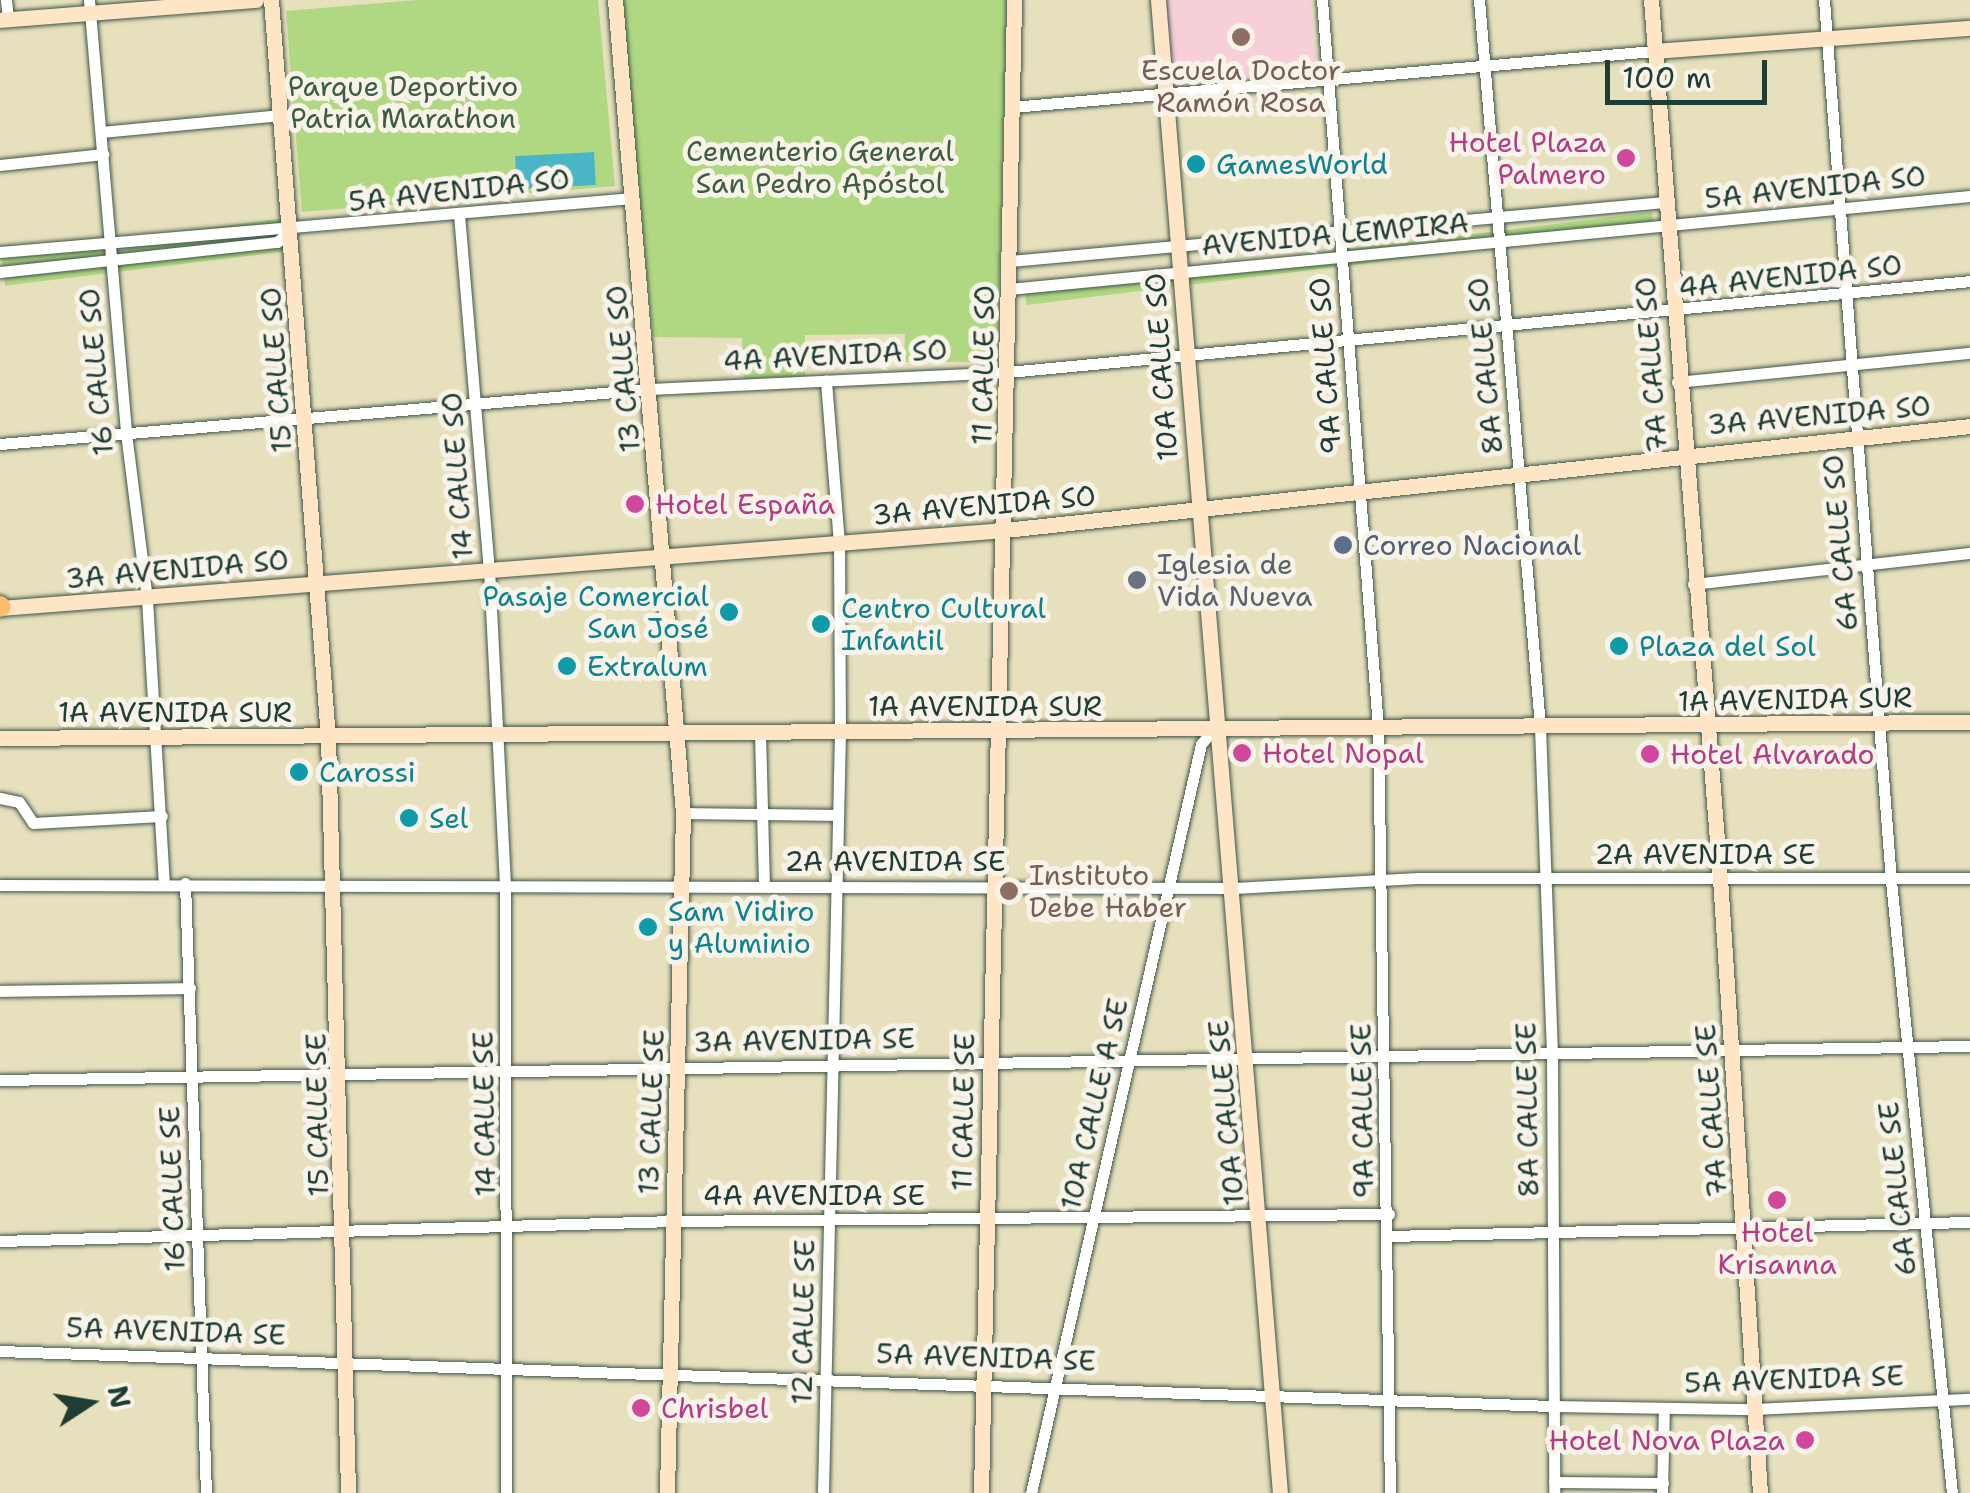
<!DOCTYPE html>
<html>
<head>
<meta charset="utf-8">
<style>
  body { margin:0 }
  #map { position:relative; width:1970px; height:1493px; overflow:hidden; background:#e7e0bd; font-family:"Shantell Sans",sans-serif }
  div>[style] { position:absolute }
  .built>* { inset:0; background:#f6cfd8 }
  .green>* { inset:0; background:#b0d882; transform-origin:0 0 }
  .water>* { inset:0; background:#4ab5c7; transform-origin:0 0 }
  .roads { filter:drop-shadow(0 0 2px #3d5549) drop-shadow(0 0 2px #3d5549) }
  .street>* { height:11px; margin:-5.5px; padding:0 5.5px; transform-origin:5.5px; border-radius:5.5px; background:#fff }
  .secondary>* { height:15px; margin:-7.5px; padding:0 7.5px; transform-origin:7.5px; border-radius:7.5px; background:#fde5c5 }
  .highway>* { height:20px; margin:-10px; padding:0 10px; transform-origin:10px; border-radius:10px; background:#fabe6d }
  .dots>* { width:28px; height:28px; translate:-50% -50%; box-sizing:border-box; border:5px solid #f7f3e8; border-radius:50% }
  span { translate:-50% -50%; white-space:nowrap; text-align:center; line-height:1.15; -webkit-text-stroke:10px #f7f3e8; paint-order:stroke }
  .education-label { font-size:28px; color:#785e54 }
  .left { translate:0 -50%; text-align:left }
  .park-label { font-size:28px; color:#3c5c44 }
  .hotel-label { font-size:28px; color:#b23c85 }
  .right { translate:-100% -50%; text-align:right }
  .culture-label { font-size:28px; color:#0d838f }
  .street-label { font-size:28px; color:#1f3d34 }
  .service-label { font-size:28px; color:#4e5e75 }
  .worship-label { font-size:28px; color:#5b616d }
  .north { position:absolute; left:40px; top:1353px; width:100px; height:100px; -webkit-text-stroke:8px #f7f3e8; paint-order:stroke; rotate:78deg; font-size:28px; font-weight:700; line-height:40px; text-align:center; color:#1f3d34 }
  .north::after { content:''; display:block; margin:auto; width:35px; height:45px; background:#1f3d34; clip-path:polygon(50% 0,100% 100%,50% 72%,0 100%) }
  .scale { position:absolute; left:1605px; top:60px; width:162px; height:45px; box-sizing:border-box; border:5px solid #1f3d34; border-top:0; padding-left:12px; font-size:30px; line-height:35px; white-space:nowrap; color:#1f3d34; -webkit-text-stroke:8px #f7f3e8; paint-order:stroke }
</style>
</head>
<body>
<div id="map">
  <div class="built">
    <div style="clip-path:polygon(1165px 0,1311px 0,1317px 74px,1171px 86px)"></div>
  </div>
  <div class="green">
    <div style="clip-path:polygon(416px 0,598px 0,615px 186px,302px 212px,286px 11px)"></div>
    <div style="clip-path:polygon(621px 0,1007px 0,997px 362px,904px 362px,905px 334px,805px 335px,805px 376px,744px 379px,742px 338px,653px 337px)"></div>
    <div style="left:1652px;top:212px;width:16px;height:632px;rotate:83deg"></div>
    <div style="left:295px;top:217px;width:33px;height:296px;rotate:83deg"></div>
  </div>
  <div class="water">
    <div style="left:594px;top:152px;width:33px;height:79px;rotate:87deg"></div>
  </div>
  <div class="roads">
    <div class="street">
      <div style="left:6px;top:0;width:20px;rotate:84deg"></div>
      <div style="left:89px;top:0;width:435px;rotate:85.1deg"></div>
      <div style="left:126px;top:433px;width:167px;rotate:82.8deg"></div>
      <div style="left:147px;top:599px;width:285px;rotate:86.6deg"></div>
      <div style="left:1322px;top:0;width:730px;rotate:85.6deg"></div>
      <div style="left:1378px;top:728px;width:765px;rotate:89.1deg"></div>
      <div style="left:1479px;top:0;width:730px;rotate:85.2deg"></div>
      <div style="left:1540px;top:727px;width:325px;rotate:87.9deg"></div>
      <div style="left:1552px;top:1052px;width:441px;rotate:89.7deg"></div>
      <div style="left:1824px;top:0;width:884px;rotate:85.65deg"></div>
      <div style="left:1891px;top:881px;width:615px;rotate:84.31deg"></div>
      <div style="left:1012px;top:107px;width:644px;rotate:-4.99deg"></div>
      <div style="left:101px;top:132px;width:181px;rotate:-5.4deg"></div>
      <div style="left:0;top:165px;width:104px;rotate:-6.1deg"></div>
      <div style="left:459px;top:214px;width:356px;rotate:85.2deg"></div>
      <div style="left:489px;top:569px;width:314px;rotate:87.1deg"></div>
      <div style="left:505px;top:883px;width:610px;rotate:89.91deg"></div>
      <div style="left:0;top:252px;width:635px;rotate:-4.88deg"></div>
      <div style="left:1010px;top:261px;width:657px;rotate:-5.15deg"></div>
      <div style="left:0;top:272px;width:279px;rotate:-6.2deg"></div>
      <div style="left:277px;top:242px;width:17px;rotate:-40deg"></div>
      <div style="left:1009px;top:289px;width:965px;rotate:-5.53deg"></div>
      <div style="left:1677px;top:382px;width:294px;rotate:-5.7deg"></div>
      <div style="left:0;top:444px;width:652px;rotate:-4.84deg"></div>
      <div style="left:650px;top:389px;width:358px;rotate:-2.7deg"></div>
      <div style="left:1008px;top:372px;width:966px;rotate:-5.4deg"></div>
      <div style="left:1693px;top:584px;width:279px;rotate:-6.4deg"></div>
      <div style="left:760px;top:733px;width:153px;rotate:88.5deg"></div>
      <div style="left:0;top:798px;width:19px;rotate:12deg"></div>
      <div style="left:19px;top:802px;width:25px;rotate:56deg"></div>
      <div style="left:33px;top:823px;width:129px;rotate:-3.1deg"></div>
      <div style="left:683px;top:813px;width:154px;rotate:0.7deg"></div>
      <div style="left:185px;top:883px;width:610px;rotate:88.03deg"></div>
      <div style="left:0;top:885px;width:1234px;rotate:0.14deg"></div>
      <div style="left:1234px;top:888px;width:184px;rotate:-3.1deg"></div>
      <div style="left:1418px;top:878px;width:552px"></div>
      <div style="left:0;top:991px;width:190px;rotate:-0.9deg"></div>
      <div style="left:0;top:1080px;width:1970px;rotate:-0.99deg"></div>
      <div style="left:1389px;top:1236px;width:581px;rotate:-1.38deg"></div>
      <div style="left:0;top:1241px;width:673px;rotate:-1.7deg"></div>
      <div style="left:673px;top:1221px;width:716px;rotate:-0.56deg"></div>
      <div style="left:0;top:1351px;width:1554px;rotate:2.03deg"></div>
      <div style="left:1553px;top:1406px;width:201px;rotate:0.9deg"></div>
      <div style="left:1754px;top:1409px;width:216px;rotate:-2.7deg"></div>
      <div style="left:1554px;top:1482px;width:109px;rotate:0.5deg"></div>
      <div style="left:823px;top:1493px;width:761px;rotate:-88.72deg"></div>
      <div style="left:840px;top:732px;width:189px;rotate:-90.3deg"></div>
      <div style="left:839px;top:543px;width:163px;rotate:-94.6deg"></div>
      <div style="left:1031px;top:1493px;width:768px;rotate:-77.21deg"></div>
      <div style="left:1201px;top:744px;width:20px;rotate:-49deg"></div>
      <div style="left:1662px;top:1493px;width:85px;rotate:-88.7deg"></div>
    </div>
    <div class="secondary">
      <div style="left:271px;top:0;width:739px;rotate:85.58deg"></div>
      <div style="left:328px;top:737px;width:756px;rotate:88.48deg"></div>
      <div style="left:615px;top:0;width:816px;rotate:85.22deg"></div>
      <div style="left:683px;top:813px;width:680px;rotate:91.35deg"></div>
      <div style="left:1158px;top:0;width:1498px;rotate:85.33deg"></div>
      <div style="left:1651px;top:0;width:881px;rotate:85.51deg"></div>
      <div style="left:1720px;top:878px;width:616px;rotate:86.28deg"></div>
      <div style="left:0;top:20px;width:257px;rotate:-4.5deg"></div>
      <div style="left:1654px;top:51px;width:317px;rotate:-4.2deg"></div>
      <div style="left:0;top:608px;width:1008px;rotate:-4.44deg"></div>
      <div style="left:1005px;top:530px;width:971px;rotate:-6.15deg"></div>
      <div style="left:0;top:738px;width:1970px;rotate:-0.47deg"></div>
      <div style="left:981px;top:1493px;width:1493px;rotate:-88.73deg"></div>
    </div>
    <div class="highway">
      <div style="left:0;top:606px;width:1px;rotate:45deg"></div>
    </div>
  </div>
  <div class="dots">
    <div style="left:1241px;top:37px;background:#8d6e63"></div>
    <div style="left:1626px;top:158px;background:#d1479c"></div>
    <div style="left:1196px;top:164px;background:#0f9aa8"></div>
    <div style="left:635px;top:504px;background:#d1479c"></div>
    <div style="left:1343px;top:545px;background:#5c6f8a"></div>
    <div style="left:1137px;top:580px;background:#6b7280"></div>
    <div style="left:729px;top:612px;background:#0f9aa8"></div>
    <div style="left:821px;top:624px;background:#0f9aa8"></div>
    <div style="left:1619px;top:646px;background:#0f9aa8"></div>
    <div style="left:567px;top:666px;background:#0f9aa8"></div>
    <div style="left:1242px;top:753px;background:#d1479c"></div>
    <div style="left:1650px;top:754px;background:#d1479c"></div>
    <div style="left:299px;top:772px;background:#0f9aa8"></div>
    <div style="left:409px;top:818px;background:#0f9aa8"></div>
    <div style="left:1009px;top:891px;background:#8d6e63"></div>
    <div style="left:648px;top:927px;background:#0f9aa8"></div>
    <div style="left:1777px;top:1200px;background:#d1479c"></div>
    <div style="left:641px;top:1408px;background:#d1479c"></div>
    <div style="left:1805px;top:1440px;background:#d1479c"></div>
  </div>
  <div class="education-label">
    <span style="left:1241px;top:86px">Escuela Doctor<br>Ramón Rosa</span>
    <span class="left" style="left:1029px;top:891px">Instituto<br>Debe Haber</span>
  </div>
  <div class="park-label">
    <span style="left:403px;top:102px">Parque Deportivo<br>Patria Marathon</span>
    <span style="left:820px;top:167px">Cementerio General<br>San Pedro Apóstol</span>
  </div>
  <div class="hotel-label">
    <span class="right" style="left:1606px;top:158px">Hotel Plaza<br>Palmero</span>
    <span class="left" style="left:655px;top:504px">Hotel España</span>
    <span class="left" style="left:1262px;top:753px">Hotel Nopal</span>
    <span class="left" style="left:1670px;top:754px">Hotel Alvarado</span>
    <span style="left:1777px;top:1248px">Hotel<br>Krisanna</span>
    <span class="left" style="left:661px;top:1408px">Chrisbel</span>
    <span class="right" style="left:1785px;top:1440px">Hotel Nova Plaza</span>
  </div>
  <div class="culture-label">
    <span class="left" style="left:1216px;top:164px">GamesWorld</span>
    <span class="right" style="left:709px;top:612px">Pasaje Comercial<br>San José</span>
    <span class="left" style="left:841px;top:624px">Centro Cultural<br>Infantil</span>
    <span class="left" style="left:1639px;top:646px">Plaza del Sol</span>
    <span class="left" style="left:587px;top:666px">Extralum</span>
    <span class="left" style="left:319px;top:772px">Carossi</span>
    <span class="left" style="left:429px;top:818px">Sel</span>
    <span class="left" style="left:668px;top:927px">Sam Vidiro<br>y Aluminio</span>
  </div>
  <div class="street-label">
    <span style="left:1815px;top:187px;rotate:-6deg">5A AVENIDA SO</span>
    <span style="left:459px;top:190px;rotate:-6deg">5A AVENIDA SO</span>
    <span style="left:1335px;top:234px;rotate:-5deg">AVENIDA LEMPIRA</span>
    <span style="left:1790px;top:276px;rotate:-6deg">4A AVENIDA SO</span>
    <span style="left:835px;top:355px;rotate:-3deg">4A AVENIDA SO</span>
    <span style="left:983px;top:365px;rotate:-89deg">11 CALLE SO</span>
    <span style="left:1651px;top:365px;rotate:-94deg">7A CALLE SO</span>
    <span style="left:1325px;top:366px;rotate:-94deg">9A CALLE SO</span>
    <span style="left:1485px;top:366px;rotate:-95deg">8A CALLE SO</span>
    <span style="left:1161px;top:367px;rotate:-94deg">10A CALLE SO</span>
    <span style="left:623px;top:369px;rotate:-95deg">13 CALLE SO</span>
    <span style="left:276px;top:370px;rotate:-94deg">15 CALLE SO</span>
    <span style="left:96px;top:372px;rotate:-95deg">16 CALLE SO</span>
    <span style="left:1819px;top:415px;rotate:-5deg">3A AVENIDA SO</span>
    <span style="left:457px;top:476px;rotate:-94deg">14 CALLE SO</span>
    <span style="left:984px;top:505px;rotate:-5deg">3A AVENIDA SO</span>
    <span style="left:1840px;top:543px;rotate:-95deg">6A CALLE SO</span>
    <span style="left:177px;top:569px;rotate:-5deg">3A AVENIDA SO</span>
    <span style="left:1795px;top:699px;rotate:-1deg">1A AVENIDA SUR</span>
    <span style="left:985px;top:706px">1A AVENIDA SUR</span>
    <span style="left:175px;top:712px">1A AVENIDA SUR</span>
    <span style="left:1705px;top:854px">2A AVENIDA SE</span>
    <span style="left:895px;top:861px">2A AVENIDA SE</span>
    <span style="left:804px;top:1040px;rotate:-1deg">3A AVENIDA SE</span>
    <span style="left:1094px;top:1104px;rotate:-77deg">10A CALLE A SE</span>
    <span style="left:1527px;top:1110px;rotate:-91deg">8A CALLE SE</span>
    <span style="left:1362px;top:1111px;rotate:-91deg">9A CALLE SE</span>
    <span style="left:1711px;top:1111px;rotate:-94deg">7A CALLE SE</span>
    <span style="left:651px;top:1112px;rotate:-88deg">13 CALLE SE</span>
    <span style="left:963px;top:1112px;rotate:-89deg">11 CALLE SE</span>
    <span style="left:1226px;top:1113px;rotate:-95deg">10A CALLE SE</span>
    <span style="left:484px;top:1114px;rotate:-91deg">14 CALLE SE</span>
    <span style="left:317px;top:1115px;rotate:-91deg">15 CALLE SE</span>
    <span style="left:172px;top:1189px;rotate:-92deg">16 CALLE SE</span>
    <span style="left:1897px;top:1189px;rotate:-96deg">6A CALLE SE</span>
    <span style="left:814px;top:1195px">4A AVENIDA SE</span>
    <span style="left:803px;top:1322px;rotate:-89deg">12 CALLE SE</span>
    <span style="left:176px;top:1331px;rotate:2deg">5A AVENIDA SE</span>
    <span style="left:986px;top:1357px;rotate:2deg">5A AVENIDA SE</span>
    <span style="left:1794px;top:1379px;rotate:-2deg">5A AVENIDA SE</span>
  </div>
  <div class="service-label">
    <span class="left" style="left:1363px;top:545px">Correo Nacional</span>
  </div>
  <div class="worship-label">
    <span class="left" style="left:1157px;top:580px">Iglesia de<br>Vida Nueva</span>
  </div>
  <div class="north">N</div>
  <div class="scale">100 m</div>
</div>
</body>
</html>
